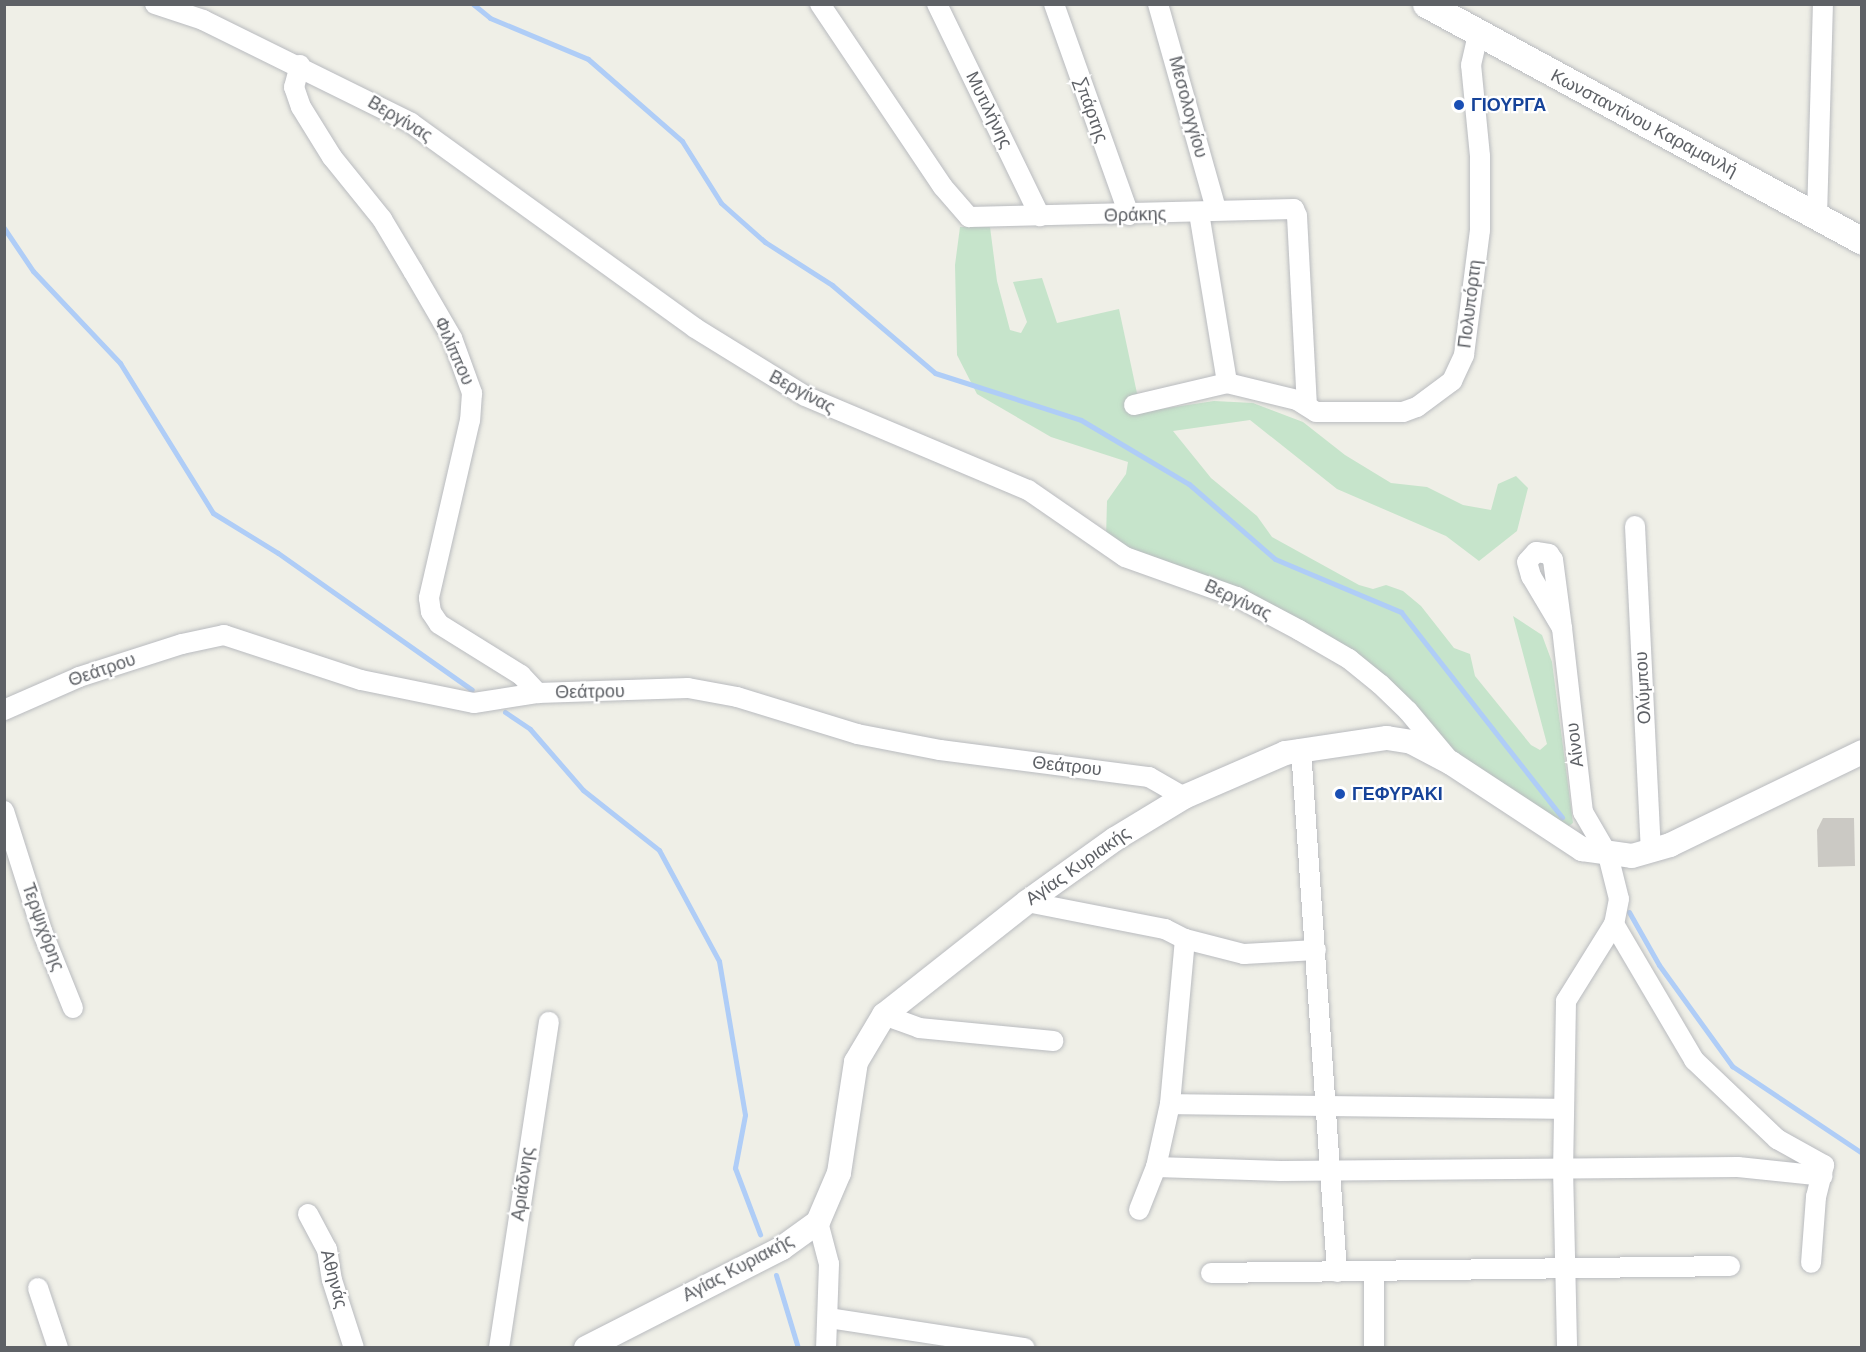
<!DOCTYPE html>
<html>
<head>
<meta charset="utf-8">
<style>
  body { margin:0 }
  #map { position:relative; width:1866px; height:1352px; overflow:hidden; background:#efefe7; font-family:"Nunito Sans",sans-serif }
  div>[style] { position:absolute }
  .green>* { inset:0; background:#c6e4cb }
  .stream>* { height:5px; margin:-2.5px; padding:0 2.5px; transform-origin:2.5px; border-radius:2.5px; background:#afcdf7 }
  .building>* { inset:0; background:#cbc9c4 }
  .roads { filter:drop-shadow(0 0 2px #b9bbbf) drop-shadow(0 0 2px #b9bbbf) }
  .minor>* { height:20px; margin:-10px; padding:0 10px; transform-origin:10px; border-radius:10px; background:#fff }
  .tertiary>* { height:24px; margin:-12px; padding:0 12px; transform-origin:12px; border-radius:12px; background:#fff }
  .secondary>* { height:27px; margin:-13.5px; padding:0 13.5px; transform-origin:13.5px; border-radius:13.5px; background:#fff }
  .dots>* { width:16px; height:16px; translate:-50% -50%; box-sizing:border-box; border:3px solid #fff; border-radius:50% }
  span { translate:-50% -50%; white-space:nowrap; text-align:center; line-height:1.15; -webkit-text-stroke:4.5px #fff; paint-order:stroke }
  .transit-label { font-size:18px; color:#164399; font-weight:700 }
  .left { translate:0 -50%; text-align:left }
  .street-label { font-size:18px; color:#5e6166 }
  .frame { position:absolute; inset:0; border:6px solid #5e6166; pointer-events:none }
</style>
</head>
<body>
<div id="map">
  <div class="green">
    <div style="clip-path:polygon(960px 227px,990px 227px,997px 281px,1010px 330px,1021px 333px,1027px 322px,1013px 282px,1042px 278px,1057px 323px,1119px 309px,1141px 412px,1214px 401px,1253px 403px,1303px 422px,1345px 455px,1391px 483px,1427px 487px,1463px 505px,1491px 510px,1498px 484px,1516px 476px,1528px 488px,1517px 531px,1479px 561px,1446px 536px,1337px 489px,1250px 420px,1173px 431px,1211px 478px,1257px 516px,1272px 537px,1359px 585px,1373px 589px,1386px 585px,1403px 591px,1421px 606px,1454px 648px,1470px 654px,1475px 676px,1531px 745px,1540px 750px,1547px 744px,1513px 616px,1542px 635px,1552px 662px,1573px 823px,1565px 829px,1454px 760px,1350px 655px,1127px 554px,1106px 538px,1107px 501px,1126px 474px,1128px 462px,1051px 437px,977px 394px,957px 355px,955px 265px)"></div>
  </div>
  <div class="stream">
    <div style="left:473px;top:4px;width:22px;rotate:39deg"></div>
    <div style="left:490px;top:18px;width:106px;rotate:22.7deg"></div>
    <div style="left:588px;top:59px;width:125px;rotate:41.1deg"></div>
    <div style="left:682px;top:141px;width:73px;rotate:57.8deg"></div>
    <div style="left:721px;top:203px;width:59px;rotate:41.6deg"></div>
    <div style="left:765px;top:242px;width:80px;rotate:32.7deg"></div>
    <div style="left:832px;top:285px;width:135px;rotate:40.5deg"></div>
    <div style="left:935px;top:373px;width:153px;rotate:17.8deg"></div>
    <div style="left:1081px;top:420px;width:126px;rotate:30.7deg"></div>
    <div style="left:1189px;top:484px;width:114px;rotate:41.1deg"></div>
    <div style="left:1275px;top:559px;width:137px;rotate:22.8deg"></div>
    <div style="left:1401px;top:612px;width:261px;rotate:51.9deg"></div>
    <div style="left:4px;top:228px;width:52px;rotate:56deg"></div>
    <div style="left:33px;top:271px;width:127px;rotate:46.6deg"></div>
    <div style="left:120px;top:363px;width:176px;rotate:58.2deg"></div>
    <div style="left:213px;top:513px;width:76px;rotate:31.6deg"></div>
    <div style="left:278px;top:553px;width:237px;rotate:35.2deg"></div>
    <div style="left:505px;top:712px;width:30px;rotate:34deg"></div>
    <div style="left:530px;top:729px;width:81px;rotate:49deg"></div>
    <div style="left:583px;top:790px;width:97px;rotate:38.3deg"></div>
    <div style="left:659px;top:850px;width:126px;rotate:61.6deg"></div>
    <div style="left:719px;top:961px;width:156px;rotate:80.4deg"></div>
    <div style="left:745px;top:1115px;width:54px;rotate:100.7deg"></div>
    <div style="left:735px;top:1168px;width:71px;rotate:69.3deg"></div>
    <div style="left:1629px;top:912px;width:61px;rotate:60.5deg"></div>
    <div style="left:1659px;top:965px;width:125px;rotate:54.1deg"></div>
    <div style="left:1732px;top:1066px;width:156px;rotate:33.8deg"></div>
    <div style="left:776px;top:1275px;width:76px;rotate:73.2deg"></div>
  </div>
  <div class="building">
    <div style="clip-path:polygon(1823px 818px,1854px 818px,1855px 866px,1818px 867px,1817px 830px)"></div>
  </div>
  <div class="roads">
    <div class="minor">
      <div style="left:155px;top:4px;width:51px;rotate:18.4deg"></div>
      <div style="left:203px;top:20px;width:232px;rotate:26.3deg"></div>
      <div style="left:411px;top:123px;width:350px;rotate:35.8deg"></div>
      <div style="left:695px;top:328px;width:129px;rotate:31.7deg"></div>
      <div style="left:805px;top:396px;width:242px;rotate:22.9deg"></div>
      <div style="left:1028px;top:490px;width:118px;rotate:34.6deg"></div>
      <div style="left:1125px;top:557px;width:119px;rotate:19.7deg"></div>
      <div style="left:1237px;top:597px;width:70px;rotate:28deg"></div>
      <div style="left:1299px;top:630px;width:58px;rotate:30.1deg"></div>
      <div style="left:1349px;top:659px;width:40px;rotate:39deg"></div>
      <div style="left:1380px;top:684px;width:39px;rotate:44deg"></div>
      <div style="left:1408px;top:711px;width:64px;rotate:50.1deg"></div>
      <div style="left:820px;top:4px;width:220px;rotate:56.1deg"></div>
      <div style="left:943px;top:187px;width:40px;rotate:49deg"></div>
      <div style="left:969px;top:217px;width:325px;rotate:-1.4deg"></div>
      <div style="left:1294px;top:209px;width:8px;rotate:67deg"></div>
      <div style="left:1297px;top:216px;width:190px;rotate:87deg"></div>
      <div style="left:937px;top:4px;width:236px;rotate:64.1deg"></div>
      <div style="left:1054px;top:4px;width:224px;rotate:70.4deg"></div>
      <div style="left:1158px;top:4px;width:213px;rotate:74.2deg"></div>
      <div style="left:300px;top:65px;width:23px;rotate:105deg"></div>
      <div style="left:294px;top:87px;width:21px;rotate:71deg"></div>
      <div style="left:301px;top:107px;width:59px;rotate:58.2deg"></div>
      <div style="left:332px;top:157px;width:80px;rotate:51.1deg"></div>
      <div style="left:382px;top:219px;width:61px;rotate:59.2deg"></div>
      <div style="left:413px;top:271px;width:78px;rotate:59.8deg"></div>
      <div style="left:452px;top:338px;width:59px;rotate:70deg"></div>
      <div style="left:472px;top:393px;width:27px;rotate:94deg"></div>
      <div style="left:470px;top:420px;width:183px;rotate:103deg"></div>
      <div style="left:429px;top:598px;width:14px;rotate:82deg"></div>
      <div style="left:431px;top:612px;width:14px;rotate:56deg"></div>
      <div style="left:439px;top:624px;width:97px;rotate:31.9deg"></div>
      <div style="left:521px;top:675px;width:25px;rotate:47deg"></div>
      <div style="left:1199px;top:213px;width:172px;rotate:80.6deg"></div>
      <div style="left:1817px;top:217px;width:213px;rotate:-88.4deg"></div>
      <div style="left:1134px;top:405px;width:96px;rotate:-13.3deg"></div>
      <div style="left:1227px;top:383px;width:72px;rotate:13.7deg"></div>
      <div style="left:1297px;top:400px;width:22px;rotate:32deg"></div>
      <div style="left:1316px;top:412px;width:87px"></div>
      <div style="left:1403px;top:412px;width:15px;rotate:-20deg"></div>
      <div style="left:1417px;top:407px;width:44px;rotate:-36.6deg"></div>
      <div style="left:1452px;top:381px;width:29px;rotate:-65deg"></div>
      <div style="left:1464px;top:355px;width:126px;rotate:-82.7deg"></div>
      <div style="left:1480px;top:230px;width:74px;rotate:-90deg"></div>
      <div style="left:1480px;top:156px;width:91px;rotate:-95.6deg"></div>
      <div style="left:1471px;top:65px;width:32px;rotate:-77deg"></div>
      <div style="left:1635px;top:526px;width:325px;rotate:87.2deg"></div>
      <div style="left:1562px;top:628px;width:69px;rotate:-97.5deg"></div>
      <div style="left:1553px;top:560px;width:7px;rotate:-124deg"></div>
      <div style="left:1549px;top:554px;width:13px;rotate:-171deg"></div>
      <div style="left:1536px;top:552px;width:13px;rotate:132deg"></div>
      <div style="left:1527px;top:562px;width:15px;rotate:74deg"></div>
      <div style="left:1531px;top:576px;width:61px;rotate:59.2deg"></div>
      <div style="left:1562px;top:628px;width:185px;rotate:83.5deg"></div>
      <div style="left:1583px;top:812px;width:50px;rotate:59.8deg"></div>
      <div style="left:1608px;top:855px;width:45px;rotate:76deg"></div>
      <div style="left:1619px;top:899px;width:25px;rotate:101deg"></div>
      <div style="left:1614px;top:924px;width:91px;rotate:121.9deg"></div>
      <div style="left:1566px;top:1001px;width:167px;rotate:91deg"></div>
      <div style="left:1563px;top:1168px;width:180px;rotate:88.7deg"></div>
      <div style="left:4px;top:710px;width:82px;rotate:-23.7deg"></div>
      <div style="left:79px;top:677px;width:108px;rotate:-17.8deg"></div>
      <div style="left:182px;top:644px;width:43px;rotate:-12.1deg"></div>
      <div style="left:224px;top:635px;width:144px;rotate:18.2deg"></div>
      <div style="left:361px;top:680px;width:115px;rotate:11.5deg"></div>
      <div style="left:474px;top:703px;width:65px;rotate:-8.9deg"></div>
      <div style="left:538px;top:693px;width:150px;rotate:-1.9deg"></div>
      <div style="left:688px;top:688px;width:50px;rotate:10.4deg"></div>
      <div style="left:737px;top:697px;width:126px;rotate:17.1deg"></div>
      <div style="left:857px;top:734px;width:85px;rotate:10.9deg"></div>
      <div style="left:940px;top:750px;width:211px;rotate:7.4deg"></div>
      <div style="left:1149px;top:777px;width:40px;rotate:29.7deg"></div>
      <div style="left:1301px;top:749px;width:524px;rotate:86.06deg"></div>
      <div style="left:4px;top:811px;width:126px;rotate:72.4deg"></div>
      <div style="left:42px;top:931px;width:83px;rotate:68.1deg"></div>
      <div style="left:1027px;top:902px;width:141px;rotate:11.1deg"></div>
      <div style="left:1165px;top:929px;width:22px;rotate:27deg"></div>
      <div style="left:1185px;top:939px;width:166px;rotate:95.2deg"></div>
      <div style="left:1170px;top:1104px;width:65px;rotate:102.5deg"></div>
      <div style="left:1156px;top:1167px;width:46px;rotate:111.6deg"></div>
      <div style="left:1614px;top:924px;width:158px;rotate:59.5deg"></div>
      <div style="left:1694px;top:1060px;width:115px;rotate:43.6deg"></div>
      <div style="left:1777px;top:1139px;width:54px;rotate:29deg"></div>
      <div style="left:1824px;top:1165px;width:33px;rotate:104deg"></div>
      <div style="left:1816px;top:1197px;width:66px;rotate:94.3deg"></div>
      <div style="left:1185px;top:939px;width:61px;rotate:14.3deg"></div>
      <div style="left:1244px;top:954px;width:72px;rotate:-3.2deg"></div>
      <div style="left:884px;top:1015px;width:37px;rotate:20deg"></div>
      <div style="left:919px;top:1028px;width:135px;rotate:5.5deg"></div>
      <div style="left:1170px;top:1104px;width:394px;rotate:0.7deg"></div>
      <div style="left:1156px;top:1167px;width:125px;rotate:1.8deg"></div>
      <div style="left:1281px;top:1171px;width:457px;rotate:-0.5deg"></div>
      <div style="left:1738px;top:1167px;width:85px;rotate:6deg"></div>
      <div style="left:308px;top:1214px;width:40px;rotate:62deg"></div>
      <div style="left:327px;top:1249px;width:31px;rotate:81deg"></div>
      <div style="left:332px;top:1280px;width:71px;rotate:72.1deg"></div>
      <div style="left:818px;top:1222px;width:43px;rotate:75.3deg"></div>
      <div style="left:829px;top:1264px;width:84px;rotate:92deg"></div>
      <div style="left:1374px;top:1272px;width:76px;rotate:90deg"></div>
      <div style="left:1211px;top:1273px;width:519px;rotate:-0.77deg"></div>
      <div style="left:38px;top:1288px;width:63px;rotate:71.6deg"></div>
      <div style="left:828px;top:1318px;width:199px;rotate:8.7deg"></div>
      <div style="left:499px;top:1348px;width:330px;rotate:-81.3deg"></div>
    </div>
    <div class="tertiary">
      <div style="left:586px;top:1348px;width:220px;rotate:-27deg"></div>
      <div style="left:782px;top:1248px;width:44px;rotate:-35.8deg"></div>
      <div style="left:818px;top:1222px;width:53px;rotate:-66.8deg"></div>
      <div style="left:839px;top:1173px;width:112px;rotate:-81.3deg"></div>
      <div style="left:856px;top:1062px;width:55px;rotate:-59.2deg"></div>
      <div style="left:884px;top:1015px;width:182px;rotate:-38.3deg"></div>
      <div style="left:1027px;top:902px;width:108px;rotate:-35.6deg"></div>
      <div style="left:1115px;top:839px;width:81px;rotate:-31.3deg"></div>
      <div style="left:1184px;top:797px;width:110px;rotate:-23.5deg"></div>
      <div style="left:1285px;top:753px;width:103px;rotate:-8.4deg"></div>
      <div style="left:1387px;top:738px;width:24px;rotate:9deg"></div>
      <div style="left:1411px;top:742px;width:45px;rotate:27.7deg"></div>
      <div style="left:1451px;top:763px;width:157px;rotate:33.3deg"></div>
      <div style="left:1582px;top:849px;width:50px;rotate:8deg"></div>
      <div style="left:1632px;top:856px;width:40px;rotate:-16deg"></div>
      <div style="left:1670px;top:845px;width:213px;rotate:-25.8deg"></div>
    </div>
    <div class="secondary">
      <div style="left:1426px;top:4px;width:496px;rotate:28.5deg"></div>
    </div>
  </div>
  <div class="dots">
    <div style="left:1459px;top:105px;background:#1a4fb4"></div>
    <div style="left:1340px;top:794px;background:#1a4fb4"></div>
  </div>
  <div class="transit-label">
    <span class="left" style="left:1471px;top:105px">ΓΙΟΥΡΓΑ</span>
    <span class="left" style="left:1352px;top:794px">ΓΕΦΥΡΑΚΙ</span>
  </div>
  <div class="street-label">
    <span style="left:1188px;top:107px;rotate:75deg">Μεσολογγίου</span>
    <span style="left:989px;top:110px;rotate:64deg">Μυτιλήνης</span>
    <span style="left:1091px;top:110px;rotate:70deg">Σπάρτης</span>
    <span style="left:400px;top:119px;rotate:31deg">Βεργίνας</span>
    <span style="left:1644px;top:123px;rotate:28deg">Κωνσταντίνου Καραμανλή</span>
    <span style="left:1135px;top:215px;rotate:-2deg">Θράκης</span>
    <span style="left:1470px;top:304px;rotate:-83deg">Πολυπόρτη</span>
    <span style="left:454px;top:351px;rotate:66deg">Φιλίππου</span>
    <span style="left:802px;top:392px;rotate:28deg">Βεργίνας</span>
    <span style="left:1238px;top:600px;rotate:25deg">Βεργίνας</span>
    <span style="left:102px;top:670px;rotate:-19deg">Θεάτρου</span>
    <span style="left:1643px;top:688px;rotate:-93deg">Ολύμπου</span>
    <span style="left:590px;top:692px;rotate:-1deg">Θεάτρου</span>
    <span style="left:1575px;top:745px;rotate:-97deg">Αίνου</span>
    <span style="left:1067px;top:766px;rotate:6deg">Θεάτρου</span>
    <span style="left:1078px;top:866px;rotate:-35deg">Αγίας Κυριακής</span>
    <span style="left:43px;top:927px;rotate:70deg">Τερψιχόρης</span>
    <span style="left:523px;top:1184px;rotate:-82deg">Αριάδνης</span>
    <span style="left:738px;top:1268px;rotate:-28deg">Αγίας Κυριακής</span>
    <span style="left:334px;top:1279px;rotate:75deg">Αθηνάς</span>
  </div>
  <div class="frame"></div>
</div>
</body>
</html>
